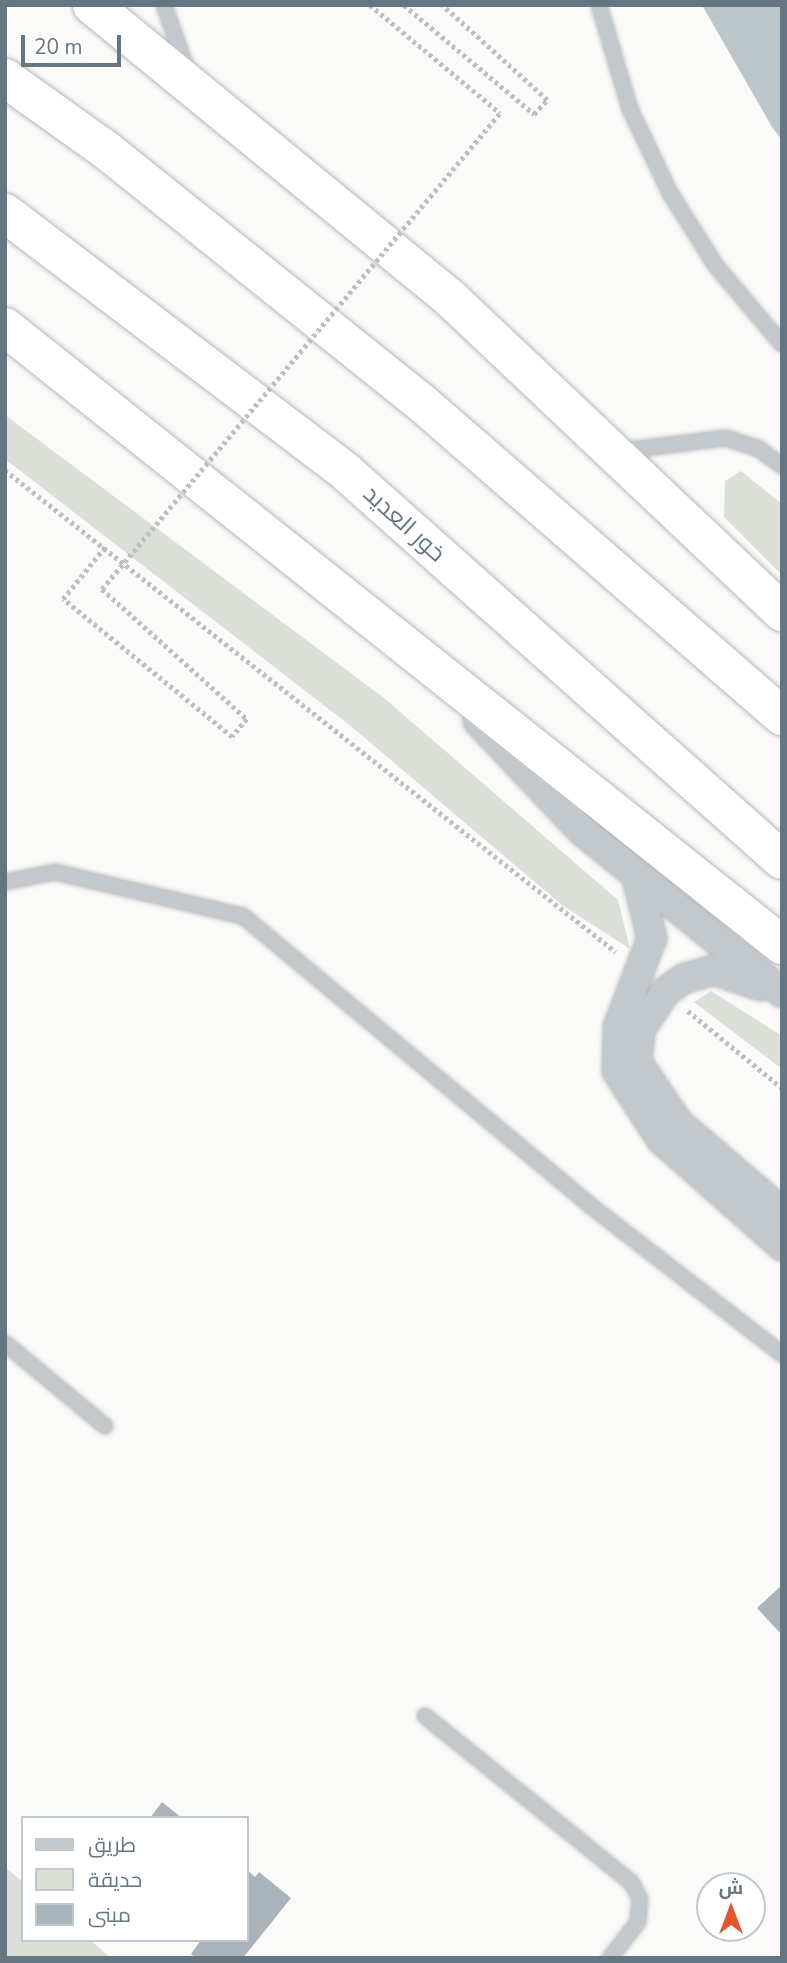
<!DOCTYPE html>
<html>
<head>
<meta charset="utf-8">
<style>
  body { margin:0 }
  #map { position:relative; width:787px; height:1963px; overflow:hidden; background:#fafaf8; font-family:"Nunito Sans",Cairo,sans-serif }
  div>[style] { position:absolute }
  .green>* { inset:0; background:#dadfd7 }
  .water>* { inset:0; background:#bbc7cb }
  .building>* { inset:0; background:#aab3b9 }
  .path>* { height:4.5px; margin-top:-2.25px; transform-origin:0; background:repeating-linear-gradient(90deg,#bbbfc2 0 3.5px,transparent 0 7px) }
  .roads { filter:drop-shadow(0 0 2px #b4b9bd) drop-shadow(0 0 2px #b4b9bd) }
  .lane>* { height:14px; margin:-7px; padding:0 7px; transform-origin:7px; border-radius:7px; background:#c3c8cc }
  .street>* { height:28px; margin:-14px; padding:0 14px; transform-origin:14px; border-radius:14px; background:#c3c8cc }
  .highway>* { height:38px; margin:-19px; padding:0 19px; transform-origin:19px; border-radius:19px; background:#fff }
  .path-bridge>* { height:4.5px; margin-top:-2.25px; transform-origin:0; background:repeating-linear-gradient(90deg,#bbbfc2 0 3.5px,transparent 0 7px) }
  span { translate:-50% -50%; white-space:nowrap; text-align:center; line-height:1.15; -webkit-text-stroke:7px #fff; paint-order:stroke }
  .street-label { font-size:24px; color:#657683 }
  .frame { position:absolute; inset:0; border:7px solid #657683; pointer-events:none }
  .legend { position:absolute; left:21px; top:1816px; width:228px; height:126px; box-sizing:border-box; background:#fff; border:2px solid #c1c8cd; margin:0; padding:9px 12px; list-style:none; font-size:21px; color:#657683 }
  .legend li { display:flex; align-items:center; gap:14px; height:35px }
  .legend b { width:35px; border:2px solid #c1c8cd }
  .north { position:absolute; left:696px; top:1872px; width:70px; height:70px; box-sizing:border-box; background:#fff; border:2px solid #c1c8cd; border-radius:50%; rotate:0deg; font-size:19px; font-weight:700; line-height:28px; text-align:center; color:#657683 }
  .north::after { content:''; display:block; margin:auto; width:24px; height:32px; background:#e4572e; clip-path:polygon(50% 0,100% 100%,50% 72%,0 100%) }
  .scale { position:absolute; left:21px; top:35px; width:100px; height:32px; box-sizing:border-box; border:4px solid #657683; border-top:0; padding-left:9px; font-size:21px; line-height:24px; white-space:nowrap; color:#657683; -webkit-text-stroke:5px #fff; paint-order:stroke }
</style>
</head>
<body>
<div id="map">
  <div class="green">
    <div style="clip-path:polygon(5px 415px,384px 698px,618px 900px,630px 949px,562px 905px,352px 727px,5px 459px)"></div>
    <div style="clip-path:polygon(741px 471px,782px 504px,782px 575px,724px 517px,725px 481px)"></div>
    <div style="clip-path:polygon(711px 991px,782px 1036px,782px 1069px,694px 1002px)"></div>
    <div style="clip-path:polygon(5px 1867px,23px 1882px,23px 1940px,90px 1940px,111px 1958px,5px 1958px)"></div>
  </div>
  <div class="water">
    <div style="clip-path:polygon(702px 5px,782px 5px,782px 140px,772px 127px)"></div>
  </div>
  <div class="building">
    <div style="clip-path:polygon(782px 1585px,782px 1635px,757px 1608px)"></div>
    <div style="clip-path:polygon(162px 1802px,182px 1818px,150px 1818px)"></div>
    <div style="clip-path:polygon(247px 1870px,255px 1877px,259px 1872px,291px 1898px,243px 1958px,196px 1958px,191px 1954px,201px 1940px,247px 1940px)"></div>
  </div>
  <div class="path">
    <div style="left:370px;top:5px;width:169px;rotate:39.7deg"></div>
    <div style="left:404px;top:5px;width:170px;rotate:40deg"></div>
    <div style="left:534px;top:114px;width:19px;rotate:-47deg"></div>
    <div style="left:547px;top:100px;width:142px;rotate:-137.9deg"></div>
    <div style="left:5px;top:470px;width:778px;rotate:38.27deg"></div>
    <div style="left:102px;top:589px;width:195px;rotate:41.9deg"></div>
    <div style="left:247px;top:719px;width:23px;rotate:130deg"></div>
    <div style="left:232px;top:737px;width:218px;rotate:-140.8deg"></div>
    <div style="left:63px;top:599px;width:67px;rotate:-51.1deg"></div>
    <div style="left:688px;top:1011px;width:122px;rotate:39.3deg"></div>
  </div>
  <div class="roads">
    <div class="lane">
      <div style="left:164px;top:5px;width:63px;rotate:70.4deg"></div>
      <div style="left:599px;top:5px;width:109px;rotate:73.4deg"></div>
      <div style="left:630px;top:109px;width:93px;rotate:64.5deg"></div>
      <div style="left:670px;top:193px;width:86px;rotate:57.8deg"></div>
      <div style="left:716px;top:266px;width:102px;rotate:49.8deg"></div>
      <div style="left:621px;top:451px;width:106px;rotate:-7.1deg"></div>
      <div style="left:726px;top:438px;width:35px;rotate:18deg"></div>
      <div style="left:759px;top:449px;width:29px;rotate:36deg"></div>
      <div style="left:5px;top:882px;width:51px;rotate:-11.3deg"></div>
      <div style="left:55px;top:872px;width:193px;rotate:13.2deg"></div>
      <div style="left:243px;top:916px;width:453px;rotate:39.8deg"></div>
      <div style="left:591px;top:1206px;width:242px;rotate:37.8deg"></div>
      <div style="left:5px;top:1343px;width:130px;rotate:39.7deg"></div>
      <div style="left:425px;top:1716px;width:265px;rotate:38.9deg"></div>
      <div style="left:631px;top:1882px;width:19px;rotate:62deg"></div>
      <div style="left:640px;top:1899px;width:23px;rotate:95deg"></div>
      <div style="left:638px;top:1922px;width:46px;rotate:127.9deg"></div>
    </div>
    <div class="street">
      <div style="left:478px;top:721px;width:150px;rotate:46.6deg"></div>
      <div style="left:581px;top:830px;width:259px;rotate:39deg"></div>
      <div style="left:637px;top:878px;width:62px;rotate:76deg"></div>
      <div style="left:652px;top:938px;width:95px;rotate:110.9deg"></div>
      <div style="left:618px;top:1027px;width:44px;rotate:91.3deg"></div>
      <div style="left:617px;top:1071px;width:81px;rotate:57.1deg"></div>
      <div style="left:661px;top:1139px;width:162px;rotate:41.5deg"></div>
      <div style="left:761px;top:986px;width:50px;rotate:-161.2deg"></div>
      <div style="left:714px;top:970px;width:32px;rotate:164deg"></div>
      <div style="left:683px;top:979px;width:22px;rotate:144deg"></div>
      <div style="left:665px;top:992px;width:45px;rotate:123.3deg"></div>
      <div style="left:640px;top:1030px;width:32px;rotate:95deg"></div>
      <div style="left:637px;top:1062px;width:73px;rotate:56.1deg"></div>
      <div style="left:678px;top:1123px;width:137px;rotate:40.6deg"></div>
    </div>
    <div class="highway">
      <div style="left:92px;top:5px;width:464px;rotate:39.3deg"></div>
      <div style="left:451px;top:299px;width:456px;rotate:43.4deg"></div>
      <div style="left:5px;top:78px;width:124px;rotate:35.5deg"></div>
      <div style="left:106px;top:150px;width:406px;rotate:38.7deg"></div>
      <div style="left:423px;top:404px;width:476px;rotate:41deg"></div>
      <div style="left:5px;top:213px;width:430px;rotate:37.2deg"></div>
      <div style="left:347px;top:473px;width:582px;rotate:41.66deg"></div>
      <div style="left:5px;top:327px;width:993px;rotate:38.5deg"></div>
    </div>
  </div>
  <div class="path-bridge">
    <div style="left:102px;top:589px;width:620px;rotate:-50.1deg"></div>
  </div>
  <div class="street-label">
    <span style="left:404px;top:524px;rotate:42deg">خور العديد</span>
  </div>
  <div class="frame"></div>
  <ul class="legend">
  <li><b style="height:9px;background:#c3c8cc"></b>طريق</li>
  <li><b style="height:19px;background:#dadfd7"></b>حديقة</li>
  <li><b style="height:19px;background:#aab3b9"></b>مبنى</li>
  </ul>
  <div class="north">ش</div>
  <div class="scale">20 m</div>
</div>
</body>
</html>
